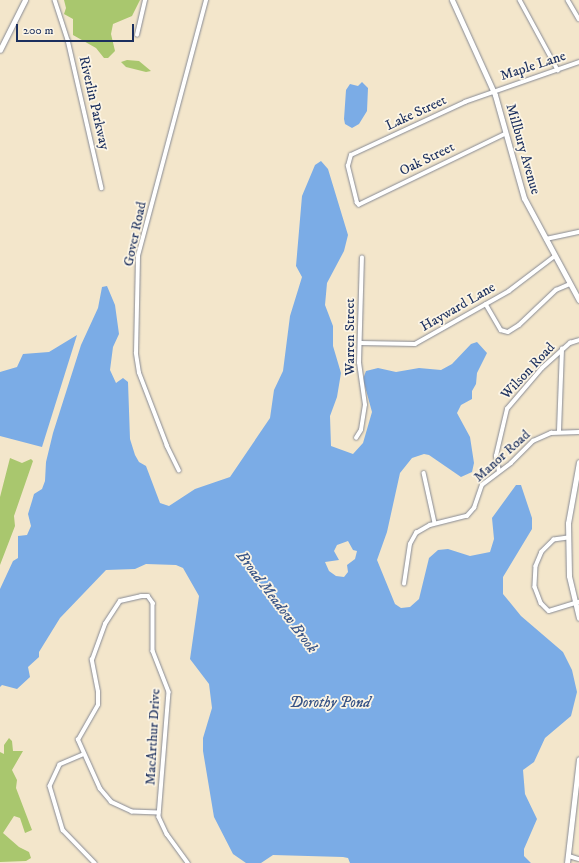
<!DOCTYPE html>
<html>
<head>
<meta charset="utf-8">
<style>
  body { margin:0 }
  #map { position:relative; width:579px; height:863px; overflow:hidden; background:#f3e6cb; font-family:"IM FELL DW Pica",serif }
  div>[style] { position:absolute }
  .green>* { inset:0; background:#a9c76e }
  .water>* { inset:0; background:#7bace6 }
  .roads { filter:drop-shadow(0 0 1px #878a94) drop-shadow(0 0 1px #878a94) }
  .minor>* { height:3.5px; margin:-1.75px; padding:0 1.75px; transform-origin:1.75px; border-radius:1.75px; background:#fff }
  .tertiary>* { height:4.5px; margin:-2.25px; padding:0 2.25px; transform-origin:2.25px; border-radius:2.25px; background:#fff }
  .secondary>* { height:5px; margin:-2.5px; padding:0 2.5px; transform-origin:2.5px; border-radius:2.5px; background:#fff }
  span { translate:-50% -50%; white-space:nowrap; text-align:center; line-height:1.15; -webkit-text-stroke:3.5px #fcf5e5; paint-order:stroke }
  .street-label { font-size:14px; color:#1b2f5e }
  .water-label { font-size:15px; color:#385487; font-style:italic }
  .scale { position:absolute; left:16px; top:24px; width:118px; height:18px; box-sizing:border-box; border:2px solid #1b2f5e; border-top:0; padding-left:5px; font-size:12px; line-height:14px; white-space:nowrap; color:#1b2f5e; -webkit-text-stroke:3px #fcf5e5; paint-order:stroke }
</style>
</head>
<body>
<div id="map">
  <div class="green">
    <div style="clip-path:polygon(64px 0,140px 0,132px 16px,113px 24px,111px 34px,115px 51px,108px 58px,104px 58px,96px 48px,73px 35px,73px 19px,64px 14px,66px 8px)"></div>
    <div style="clip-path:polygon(127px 60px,139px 61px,151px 71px,146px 72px,126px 67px,121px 62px)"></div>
    <div style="clip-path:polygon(10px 458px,22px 463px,31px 459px,33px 461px,14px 516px,15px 526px,0 565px,0 497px)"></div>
    <div style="clip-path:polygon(9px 738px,12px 741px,13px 751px,23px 751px,12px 770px,17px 780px,16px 788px,32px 830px,25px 833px,20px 818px,14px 816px,3px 833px,19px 847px,29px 852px,31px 858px,26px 861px,0 862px,0 752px,4px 754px,4px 745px)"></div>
  </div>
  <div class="water">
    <div style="clip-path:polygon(362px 82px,368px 88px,367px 111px,359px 124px,352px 128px,345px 124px,344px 119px,346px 90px,350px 84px,358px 86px)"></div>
    <div style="clip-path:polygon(evenodd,321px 161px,328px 169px,348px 235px,344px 251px,327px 283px,325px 305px,333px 326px,333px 346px,341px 373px,337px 397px,330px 416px,331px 446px,353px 454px,363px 443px,372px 412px,363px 379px,366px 371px,378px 368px,396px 372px,419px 368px,441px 370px,452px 364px,471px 344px,477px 342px,487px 353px,477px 373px,476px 384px,472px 391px,472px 399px,461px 405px,457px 413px,470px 437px,474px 463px,472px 472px,461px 477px,429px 455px,424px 454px,412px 458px,400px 473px,387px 532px,377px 560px,395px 604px,401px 608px,410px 607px,419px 599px,429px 558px,438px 550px,448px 549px,470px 556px,490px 552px,494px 539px,492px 518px,516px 485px,521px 485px,532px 518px,532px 529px,503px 577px,503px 594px,521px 616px,563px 652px,572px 670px,577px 692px,571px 716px,545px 738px,534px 762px,523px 770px,525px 794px,537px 819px,524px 849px,524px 856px,531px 863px,350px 863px,348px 858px,343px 857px,273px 855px,261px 863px,246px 863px,233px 854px,214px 817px,203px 751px,203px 738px,212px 708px,209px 684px,190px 659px,199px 596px,183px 568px,176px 565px,146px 564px,135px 569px,106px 570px,60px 618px,39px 652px,39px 657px,28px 667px,30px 677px,17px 689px,2px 685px,0 687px,0 589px,13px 561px,18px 558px,18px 536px,27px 535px,31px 526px,28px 514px,32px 501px,34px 494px,42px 489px,45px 481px,46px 462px,53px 433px,81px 345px,98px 308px,102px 287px,107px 286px,115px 305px,119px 334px,113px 347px,110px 370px,116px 383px,123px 378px,128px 382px,130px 439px,135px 455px,139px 462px,146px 466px,160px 503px,169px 506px,195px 489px,230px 477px,270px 418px,274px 390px,283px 371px,290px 316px,302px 277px,296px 266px,302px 196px,315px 165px,321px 161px,348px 541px,353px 550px,357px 551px,355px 559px,347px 565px,348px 572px,344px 577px,336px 576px,329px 571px,325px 562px,339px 560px,334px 551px,337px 545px,348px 541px)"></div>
    <div style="clip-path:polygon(77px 335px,42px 447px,0 436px,0 372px,17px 367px,23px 354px,49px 352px)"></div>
  </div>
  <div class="roads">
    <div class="minor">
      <div style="left:55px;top:0;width:42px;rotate:72deg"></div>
      <div style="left:68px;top:40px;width:152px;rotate:77.1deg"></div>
      <div style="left:520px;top:0;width:80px;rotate:61.5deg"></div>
      <div style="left:568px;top:0;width:22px;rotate:60deg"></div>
      <div style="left:137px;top:35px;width:36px;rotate:-77deg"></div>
      <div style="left:506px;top:134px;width:163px;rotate:154.2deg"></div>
      <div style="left:359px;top:205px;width:3px;rotate:-135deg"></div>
      <div style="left:357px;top:203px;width:38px;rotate:-104deg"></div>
      <div style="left:348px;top:166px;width:11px;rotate:-75deg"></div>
      <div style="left:351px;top:155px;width:126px;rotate:-24.9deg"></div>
      <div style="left:465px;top:102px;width:121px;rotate:-19.3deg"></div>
      <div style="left:546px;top:239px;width:34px;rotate:-12deg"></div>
      <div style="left:486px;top:304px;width:30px;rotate:60deg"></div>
      <div style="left:501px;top:330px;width:7px;rotate:16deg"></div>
      <div style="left:508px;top:332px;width:13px;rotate:-32deg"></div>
      <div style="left:519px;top:325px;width:51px;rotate:-43.4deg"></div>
      <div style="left:556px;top:290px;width:15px;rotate:-23deg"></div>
      <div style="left:361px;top:343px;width:54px;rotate:1.1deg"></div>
      <div style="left:415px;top:344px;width:108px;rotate:-29.4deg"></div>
      <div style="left:509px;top:291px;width:58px;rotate:-37.3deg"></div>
      <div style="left:559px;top:431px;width:82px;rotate:-87.9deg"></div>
      <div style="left:356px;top:438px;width:9px;rotate:-58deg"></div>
      <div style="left:361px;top:430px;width:25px;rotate:-81deg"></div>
      <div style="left:365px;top:405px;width:42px;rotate:-98.1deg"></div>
      <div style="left:359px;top:363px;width:105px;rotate:-88.4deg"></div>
      <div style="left:179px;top:471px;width:28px;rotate:-116deg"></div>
      <div style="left:167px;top:446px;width:78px;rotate:-111deg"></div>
      <div style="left:139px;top:373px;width:20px;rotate:-99deg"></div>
      <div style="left:136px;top:353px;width:97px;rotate:-88.8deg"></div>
      <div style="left:138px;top:256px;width:265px;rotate:-75.1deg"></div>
      <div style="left:499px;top:472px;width:16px;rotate:-101deg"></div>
      <div style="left:496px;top:456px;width:48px;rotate:-76.8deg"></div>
      <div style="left:507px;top:409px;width:54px;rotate:-49.5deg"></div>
      <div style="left:542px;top:368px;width:38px;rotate:-42deg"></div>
      <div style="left:570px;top:343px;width:9px;rotate:-18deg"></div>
      <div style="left:424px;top:473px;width:51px;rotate:77.6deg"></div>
      <div style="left:568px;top:538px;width:14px;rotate:172deg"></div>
      <div style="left:554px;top:540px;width:17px;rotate:135deg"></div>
      <div style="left:542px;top:552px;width:15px;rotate:113deg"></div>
      <div style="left:536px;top:566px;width:21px;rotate:93deg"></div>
      <div style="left:535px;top:587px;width:17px;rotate:69deg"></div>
      <div style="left:541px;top:603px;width:11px;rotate:45deg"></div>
      <div style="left:549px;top:611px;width:31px;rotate:-17deg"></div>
      <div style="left:404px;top:584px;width:40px;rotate:-81.5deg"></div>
      <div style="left:410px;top:544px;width:13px;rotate:-61deg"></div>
      <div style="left:416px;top:533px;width:16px;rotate:-30deg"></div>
      <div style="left:430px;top:525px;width:38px;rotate:-14deg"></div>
      <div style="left:467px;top:516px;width:11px;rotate:-49deg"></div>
      <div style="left:474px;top:508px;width:24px;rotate:-71deg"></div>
      <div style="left:482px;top:485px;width:36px;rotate:-37deg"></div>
      <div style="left:511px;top:463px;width:31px;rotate:-45deg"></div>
      <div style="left:533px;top:441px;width:20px;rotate:-24deg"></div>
      <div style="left:551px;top:433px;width:28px;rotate:-2deg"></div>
      <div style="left:83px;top:755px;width:25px;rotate:157deg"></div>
      <div style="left:60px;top:765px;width:23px;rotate:115deg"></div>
      <div style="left:50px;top:786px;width:46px;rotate:73.5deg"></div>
      <div style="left:63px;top:830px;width:46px;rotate:45.9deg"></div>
      <div style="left:159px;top:813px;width:27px;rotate:-178deg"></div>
      <div style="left:132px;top:812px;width:23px;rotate:-155deg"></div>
      <div style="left:111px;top:802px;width:17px;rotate:-130deg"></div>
      <div style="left:100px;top:789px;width:54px;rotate:-114.2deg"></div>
      <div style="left:78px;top:740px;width:40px;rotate:-60.3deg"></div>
      <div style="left:98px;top:705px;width:13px;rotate:-90deg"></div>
      <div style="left:98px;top:692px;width:33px;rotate:-101deg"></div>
      <div style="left:92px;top:660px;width:38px;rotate:-70deg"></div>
      <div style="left:105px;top:624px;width:27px;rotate:-57deg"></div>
      <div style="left:120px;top:601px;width:22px;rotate:-13deg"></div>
      <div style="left:141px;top:596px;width:7px"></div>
      <div style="left:148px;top:596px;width:9px;rotate:54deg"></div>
      <div style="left:153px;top:603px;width:48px;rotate:90deg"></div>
      <div style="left:153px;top:651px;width:44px;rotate:68.7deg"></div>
      <div style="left:169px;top:692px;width:125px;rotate:94.6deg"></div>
      <div style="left:159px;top:817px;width:19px;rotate:65deg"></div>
      <div style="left:167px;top:834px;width:36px;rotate:54deg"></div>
      <div style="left:569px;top:856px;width:10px;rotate:17deg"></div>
    </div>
    <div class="tertiary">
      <div style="left:0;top:50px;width:56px;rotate:-63.4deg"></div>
      <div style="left:567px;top:863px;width:104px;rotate:-83.4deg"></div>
    </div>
    <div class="secondary">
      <div style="left:452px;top:0;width:104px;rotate:65.6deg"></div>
      <div style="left:495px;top:95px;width:107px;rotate:74.3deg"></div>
      <div style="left:524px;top:198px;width:116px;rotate:61.7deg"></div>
      <div style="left:579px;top:462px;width:62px;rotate:100.2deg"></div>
      <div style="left:568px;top:523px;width:53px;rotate:88.9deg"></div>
      <div style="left:569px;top:576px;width:43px;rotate:76.6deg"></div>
    </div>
  </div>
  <div class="street-label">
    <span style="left:533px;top:66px;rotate:-18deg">Maple Lane</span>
    <span style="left:94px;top:103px;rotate:77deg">Riverlin Parkway</span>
    <span style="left:416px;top:113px;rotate:-25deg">Lake Street</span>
    <span style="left:523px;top:149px;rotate:74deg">Millbury Avenue</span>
    <span style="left:427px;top:159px;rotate:-26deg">Oak Street</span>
    <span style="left:135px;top:234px;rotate:-78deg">Gover Road</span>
    <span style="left:458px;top:307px;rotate:-30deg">Hayward Lane</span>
    <span style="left:350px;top:337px;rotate:-90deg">Warren Street</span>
    <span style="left:528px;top:371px;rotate:-47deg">Wilson Road</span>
    <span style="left:502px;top:456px;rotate:-42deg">Manor Road</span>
    <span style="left:153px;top:737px;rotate:-87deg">MacArthur Drive</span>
  </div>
  <div class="water-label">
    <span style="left:277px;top:602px;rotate:53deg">Broad Meadow Brook</span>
    <span style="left:330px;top:703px">Dorothy Pond</span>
  </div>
  <div class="scale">200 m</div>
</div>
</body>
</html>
